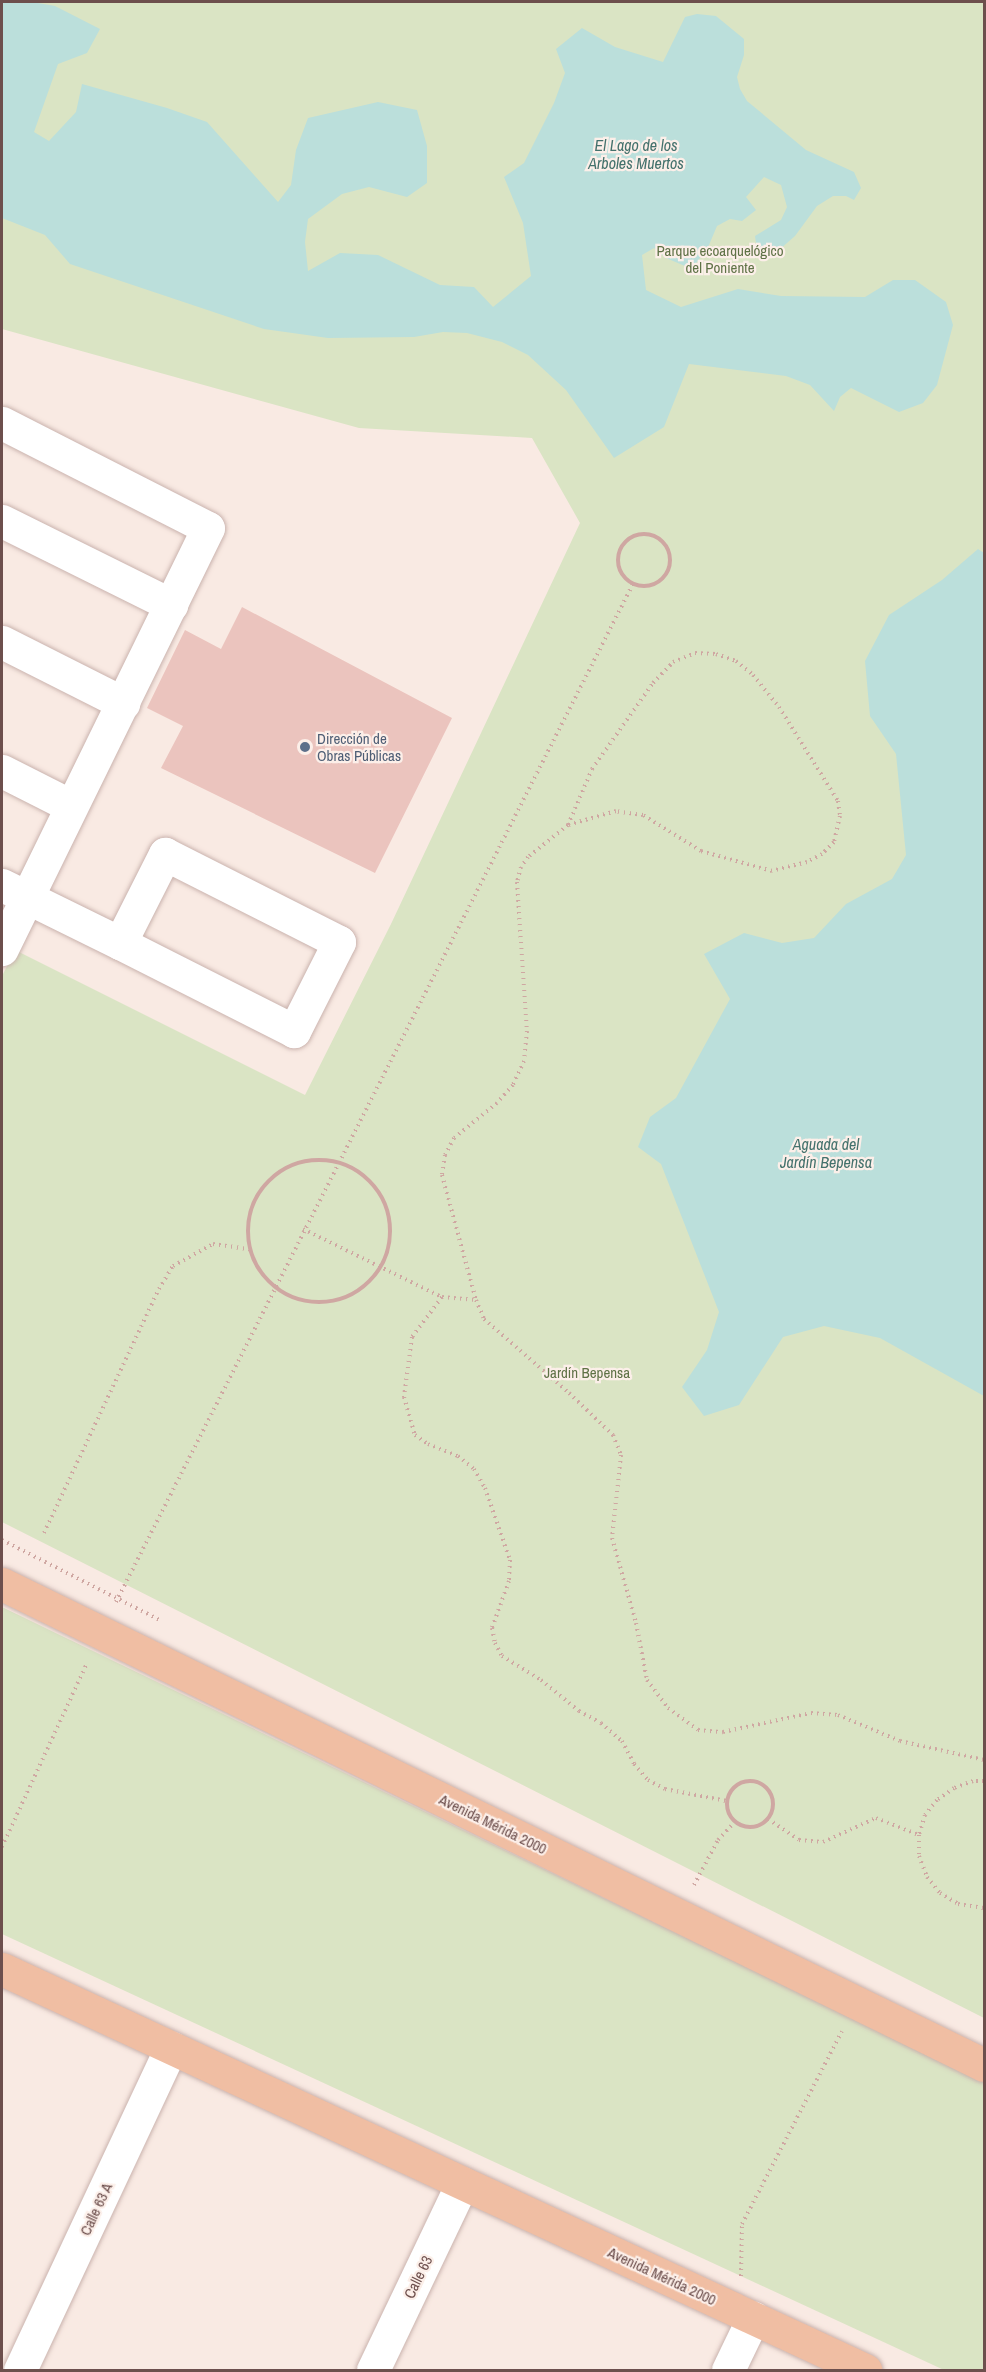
<!DOCTYPE html>
<html>
<head>
<meta charset="utf-8">
<style>
  body { margin:0 }
  #map { position:relative; width:986px; height:2372px; overflow:hidden; background:#f9eae3; font-family:"Archivo Narrow",sans-serif }
  div>[style] { position:absolute }
  .green>* { inset:0; background:#dae4c4 }
  .water>* { inset:0; background:#bbdfdb }
  .building>* { inset:0; background:#ebc4be }
  .path>* { height:4px; margin-top:-2px; transform-origin:0; background:repeating-linear-gradient(90deg,#cfa7a2 0 1.5px,transparent 0 6px) }
  .path>.ring { margin:-2px; padding:0; box-sizing:content-box; background:none; border:4px solid #cfa7a2; border-radius:50% }
  .roads { filter:drop-shadow(0 0 2px #cab3ae) drop-shadow(0 0 2px #cab3ae) }
  .minor>* { height:33px; margin:-16.5px; padding:0 16.5px; transform-origin:16.5px; border-radius:16.5px; background:#fff }
  .major>* { height:33px; margin:-16.5px; padding:0 16.5px; transform-origin:16.5px; border-radius:16.5px; background:#f0bea3 }
  .dots>* { width:16px; height:16px; translate:-50% -50%; box-sizing:border-box; border:3px solid #fcefe9; border-radius:50% }
  span { translate:-50% -50%; white-space:nowrap; text-align:center; line-height:1.15; -webkit-text-stroke:4.5px #fcefe9; paint-order:stroke }
  .park-label { font-size:15px; color:#5f7246 }
  .service-label { font-size:15px; color:#4e5e75 }
  .left { translate:0 -50%; text-align:left }
  .street-label { font-size:15px; color:#6d4f4d }
  .water-label { font-size:16px; color:#43716c; font-style:italic }
  .frame { position:absolute; inset:0; border:3px solid #6d4f4d; pointer-events:none }
</style>
</head>
<body>
<div id="map">
  <div class="green">
    <div style="clip-path:polygon(2px 2px,984px 2px,984px 2018px,2px 1522px,2px 976px,15px 950px,305px 1095px,391px 924px,580px 523px,532px 438px,359px 428px,2px 329px)"></div>
    <div style="clip-path:polygon(2px 1607px,984px 2082px,984px 2370px,944px 2370px,2px 1934px)"></div>
  </div>
  <div class="water">
    <div style="clip-path:polygon(2px 2px,32px 2px,55px 6px,100px 29px,87px 53px,58px 64px,34px 132px,49px 141px,76px 112px,82px 84px,167px 108px,207px 122px,278px 202px,291px 185px,296px 150px,308px 118px,378px 102px,417px 110px,427px 146px,427px 183px,407px 197px,369px 187px,342px 194px,308px 219px,305px 242px,308px 271px,340px 253px,378px 255px,440px 285px,474px 287px,493px 307px,531px 276px,523px 223px,504px 177px,524px 163px,554px 103px,565px 73px,556px 49px,582px 28px,615px 47px,663px 62px,685px 17px,697px 14px,716px 16px,744px 39px,744px 55px,737px 77px,740px 89px,747px 101px,806px 150px,854px 172px,861px 188px,854px 200px,846px 196px,833px 196px,817px 206px,795px 236px,779px 250px,757px 250px,755px 236px,781px 220px,787px 207px,781px 185px,764px 177px,746px 197px,756px 210px,742px 221px,730px 219px,717px 226px,709px 245px,692px 269px,666px 258px,654px 248px,642px 255px,646px 290px,681px 307px,738px 289px,781px 296px,865px 297px,893px 280px,915px 280px,946px 302px,953px 325px,937px 385px,923px 403px,899px 412px,851px 388px,840px 397px,834px 411px,810px 385px,786px 376px,689px 364px,664px 427px,614px 458px,566px 390px,528px 355px,502px 342px,467px 333px,443px 332px,414px 337px,328px 338px,264px 329px,70px 264px,45px 235px,2px 218px)"></div>
    <div style="clip-path:polygon(978px 549px,984px 553px,984px 1396px,880px 1338px,824px 1326px,783px 1337px,739px 1405px,704px 1416px,682px 1387px,707px 1350px,719px 1312px,661px 1164px,638px 1147px,650px 1117px,676px 1098px,730px 999px,704px 954px,744px 933px,782px 943px,814px 938px,846px 904px,892px 879px,906px 855px,896px 754px,870px 716px,865px 661px,889px 615px,942px 580px)"></div>
  </div>
  <div class="building">
    <div style="clip-path:polygon(242px 607px,452px 718px,375px 873px,161px 768px,183px 726px,147px 708px,185px 630px,221px 649px)"></div>
  </div>
  <div class="path">
    <div class="ring" style="left:618px;top:534px;width:48px;height:48px"></div>
    <div style="left:568px;top:825px;width:61px;rotate:-66.8deg"></div>
    <div style="left:592px;top:769px;width:105px;rotate:-54.7deg"></div>
    <div style="left:653px;top:683px;width:29px;rotate:-46deg"></div>
    <div style="left:673px;top:662px;width:24px;rotate:-22deg"></div>
    <div style="left:695px;top:653px;width:21px;rotate:3deg"></div>
    <div style="left:716px;top:654px;width:21px;rotate:19deg"></div>
    <div style="left:736px;top:661px;width:22px;rotate:39deg"></div>
    <div style="left:753px;top:675px;width:41px;rotate:50.9deg"></div>
    <div style="left:779px;top:707px;width:111px;rotate:57.9deg"></div>
    <div style="left:838px;top:801px;width:15px;rotate:82deg"></div>
    <div style="left:840px;top:816px;width:27px;rotate:103deg"></div>
    <div style="left:834px;top:842px;width:17px;rotate:135deg"></div>
    <div style="left:822px;top:854px;width:17px;rotate:152deg"></div>
    <div style="left:807px;top:862px;width:36px;rotate:166deg"></div>
    <div style="left:772px;top:871px;width:74px;rotate:-164.3deg"></div>
    <div style="left:701px;top:851px;width:68px;rotate:-148.2deg"></div>
    <div style="left:643px;top:815px;width:27px;rotate:-172deg"></div>
    <div style="left:616px;top:811px;width:50px;rotate:163.7deg"></div>
    <div style="left:568px;top:825px;width:51px;rotate:141.3deg"></div>
    <div style="left:528px;top:857px;width:12px;rotate:125deg"></div>
    <div style="left:521px;top:867px;width:16px;rotate:105deg"></div>
    <div style="left:517px;top:882px;width:149px;rotate:86.2deg"></div>
    <div style="left:527px;top:1031px;width:30px;rotate:96deg"></div>
    <div style="left:524px;top:1061px;width:26px;rotate:115deg"></div>
    <div style="left:513px;top:1085px;width:24px;rotate:132deg"></div>
    <div style="left:497px;top:1103px;width:55px;rotate:140.9deg"></div>
    <div style="left:454px;top:1138px;width:19px;rotate:118deg"></div>
    <div style="left:445px;top:1155px;width:20px;rotate:99deg"></div>
    <div style="left:442px;top:1175px;width:130px;rotate:74.8deg"></div>
    <div style="left:476px;top:1300px;width:21px;rotate:67deg"></div>
    <div style="left:484px;top:1319px;width:113px;rotate:41deg"></div>
    <div style="left:569px;top:1393px;width:61px;rotate:43.7deg"></div>
    <div style="left:613px;top:1435px;width:22px;rotate:68deg"></div>
    <div style="left:621px;top:1455px;width:83px;rotate:96.2deg"></div>
    <div style="left:612px;top:1538px;width:88px;rotate:74.2deg"></div>
    <div style="left:636px;top:1623px;width:58px;rotate:79.1deg"></div>
    <div style="left:647px;top:1680px;width:35px;rotate:53deg"></div>
    <div style="left:668px;top:1708px;width:37px;rotate:36deg"></div>
    <div style="left:698px;top:1730px;width:25px;rotate:5deg"></div>
    <div style="left:723px;top:1732px;width:90px;rotate:-12.2deg"></div>
    <div style="left:811px;top:1713px;width:27px;rotate:4deg"></div>
    <div style="left:838px;top:1715px;width:67px;rotate:22.8deg"></div>
    <div style="left:900px;top:1741px;width:86px;rotate:12.7deg"></div>
    <div class="ring" style="left:248px;top:1160px;width:138px;height:138px"></div>
    <div style="left:303px;top:1229px;width:155px;rotate:26.1deg"></div>
    <div style="left:442px;top:1297px;width:34px;rotate:5deg"></div>
    <div style="left:442px;top:1297px;width:50px;rotate:126.9deg"></div>
    <div style="left:412px;top:1337px;width:61px;rotate:97.6deg"></div>
    <div style="left:404px;top:1397px;width:40px;rotate:74deg"></div>
    <div style="left:415px;top:1435px;width:16px;rotate:35deg"></div>
    <div style="left:428px;top:1444px;width:32px;rotate:22deg"></div>
    <div style="left:458px;top:1456px;width:21px;rotate:39deg"></div>
    <div style="left:474px;top:1469px;width:22px;rotate:60deg"></div>
    <div style="left:485px;top:1488px;width:76px;rotate:70.9deg"></div>
    <div style="left:510px;top:1560px;width:21px;rotate:93deg"></div>
    <div style="left:509px;top:1581px;width:50px;rotate:109.9deg"></div>
    <div style="left:492px;top:1628px;width:15px;rotate:79deg"></div>
    <div style="left:495px;top:1643px;width:15px;rotate:62deg"></div>
    <div style="left:502px;top:1656px;width:46px;rotate:31.6deg"></div>
    <div style="left:541px;top:1680px;width:49px;rotate:39.2deg"></div>
    <div style="left:579px;top:1711px;width:25px;rotate:29deg"></div>
    <div style="left:601px;top:1723px;width:28px;rotate:41deg"></div>
    <div style="left:622px;top:1741px;width:26px;rotate:62deg"></div>
    <div style="left:634px;top:1764px;width:21px;rotate:49deg"></div>
    <div style="left:648px;top:1780px;width:19px;rotate:28deg"></div>
    <div style="left:665px;top:1789px;width:63px;rotate:11deg"></div>
    <div style="left:44px;top:1533px;width:270px;rotate:-64.8deg"></div>
    <div style="left:159px;top:1289px;width:27px;rotate:-59deg"></div>
    <div style="left:173px;top:1266px;width:46px;rotate:-28.8deg"></div>
    <div style="left:213px;top:1244px;width:37px;rotate:8deg"></div>
    <div style="left:2px;top:1540px;width:177px;rotate:26.9deg"></div>
    <div style="left:116px;top:1602px;width:1142px;rotate:-63.08deg"></div>
    <div class="ring" style="left:727px;top:1781px;width:42px;height:42px"></div>
    <div style="left:984px;top:1781px;width:11px;rotate:180deg"></div>
    <div style="left:973px;top:1781px;width:20px;rotate:160deg"></div>
    <div style="left:954px;top:1788px;width:21px;rotate:145deg"></div>
    <div style="left:937px;top:1800px;width:19px;rotate:129deg"></div>
    <div style="left:925px;top:1815px;width:21px;rotate:107deg"></div>
    <div style="left:919px;top:1835px;width:21px;rotate:90deg"></div>
    <div style="left:919px;top:1856px;width:22px;rotate:69deg"></div>
    <div style="left:927px;top:1877px;width:21px;rotate:51deg"></div>
    <div style="left:940px;top:1893px;width:21px;rotate:31deg"></div>
    <div style="left:958px;top:1904px;width:26px;rotate:9deg"></div>
    <div style="left:768px;top:1819px;width:37px;rotate:34deg"></div>
    <div style="left:799px;top:1840px;width:24px;rotate:5deg"></div>
    <div style="left:823px;top:1842px;width:58px;rotate:-24.4deg"></div>
    <div style="left:876px;top:1818px;width:46px;rotate:21.6deg"></div>
    <div style="left:2px;top:1847px;width:203px;rotate:-65.2deg"></div>
    <div style="left:694px;top:1885px;width:51px;rotate:-61.9deg"></div>
    <div style="left:718px;top:1840px;width:25px;rotate:-47deg"></div>
    <div style="left:741px;top:2276px;width:52px;rotate:-88.9deg"></div>
    <div style="left:742px;top:2224px;width:217px;rotate:-62.6deg"></div>
  </div>
  <div class="roads">
    <div class="minor">
      <div style="left:2px;top:423px;width:231px;rotate:27deg"></div>
      <div style="left:208px;top:528px;width:469px;rotate:116.1deg"></div>
      <div style="left:2px;top:521px;width:189px;rotate:26.4deg"></div>
      <div style="left:2px;top:642px;width:136px;rotate:26.8deg"></div>
      <div style="left:2px;top:771px;width:77px;rotate:26.9deg"></div>
      <div style="left:165px;top:854px;width:195px;rotate:26.8deg"></div>
      <div style="left:339px;top:942px;width:100px;rotate:116.8deg"></div>
      <div style="left:294px;top:1031px;width:195px;rotate:-153.2deg"></div>
      <div style="left:120px;top:943px;width:100px;rotate:-63.2deg"></div>
      <div style="left:2px;top:885px;width:131px;rotate:26.2deg"></div>
      <div style="left:20px;top:2370px;width:356px;rotate:-64.9deg"></div>
      <div style="left:373px;top:2370px;width:207px;rotate:-64.5deg"></div>
      <div style="left:728px;top:2370px;width:58px;rotate:-64.3deg"></div>
    </div>
    <div class="major">
      <div style="left:2px;top:1584px;width:1093px;rotate:26.1deg"></div>
      <div style="left:2px;top:1969px;width:952px;rotate:24.92deg"></div>
    </div>
  </div>
  <div class="dots">
    <div style="left:305px;top:747px;background:#5c6f8a"></div>
  </div>
  <div class="park-label">
    <span style="left:720px;top:259px">Parque ecoarquelógico<br>del Poniente</span>
    <span style="left:587px;top:1373px">Jardín Bepensa</span>
  </div>
  <div class="service-label">
    <span class="left" style="left:317px;top:747px">Dirección de<br>Obras Públicas</span>
  </div>
  <div class="street-label">
    <span style="left:493px;top:1824px;rotate:26deg">Avenida Mérida 2000</span>
    <span style="left:96px;top:2209px;rotate:-65deg">Calle 63 A</span>
    <span style="left:662px;top:2276px;rotate:25deg">Avenida Mérida 2000</span>
    <span style="left:418px;top:2277px;rotate:-64deg">Calle 63</span>
  </div>
  <div class="water-label">
    <span style="left:636px;top:154px">El Lago de los<br>Arboles Muertos</span>
    <span style="left:826px;top:1153px">Aguada del<br>Jardín Bepensa</span>
  </div>
  <div class="frame"></div>
</div>
</body>
</html>
